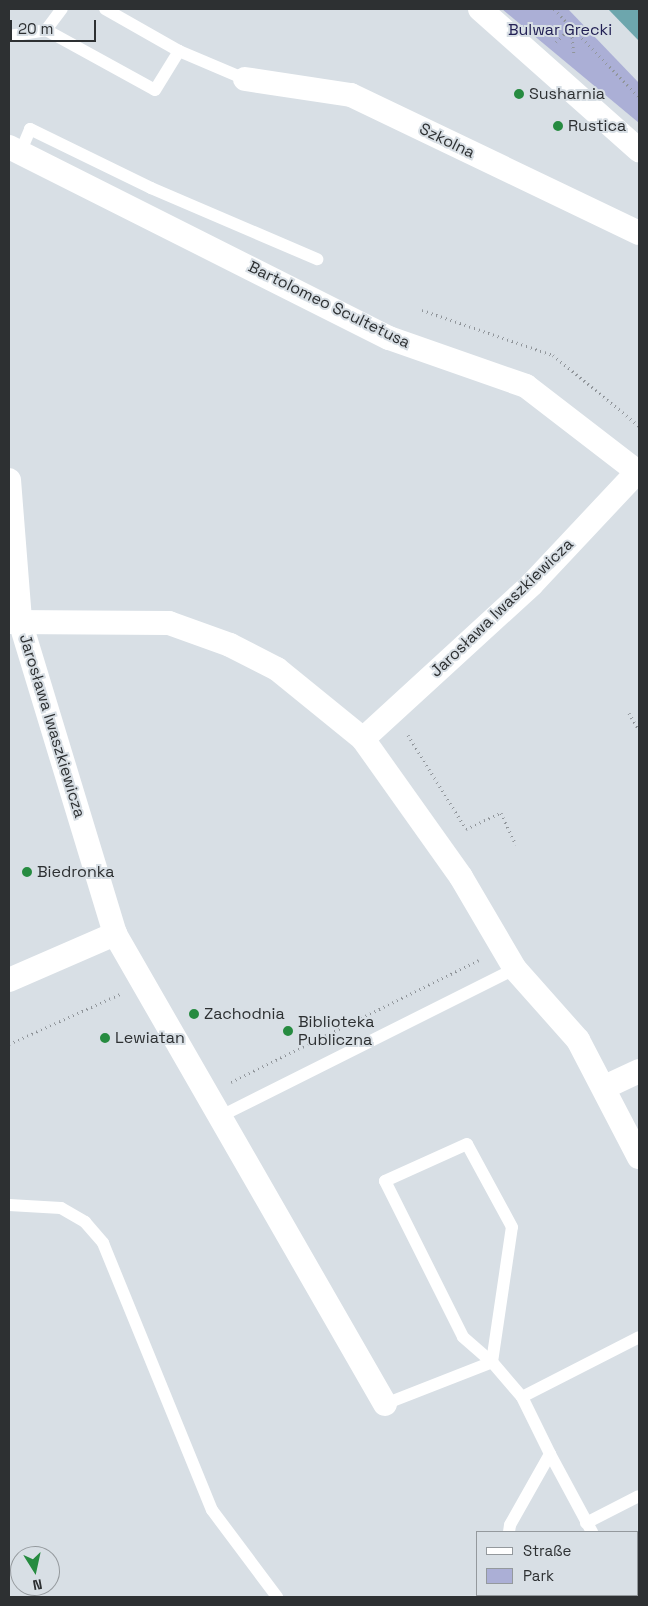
<!DOCTYPE html>
<html>
<head>
<meta charset="utf-8">
<style>
  body { margin:0 }
  #map { position:relative; width:648px; height:1606px; overflow:hidden; background:#d8dfe5; font-family:"Space Grotesk",sans-serif }
  div>[style] { position:absolute }
  .green>* { inset:0; background:#abafd6 }
  .water>* { inset:0; background:#6da6ad }
  .path>* { height:3px; margin-top:-1.5px; transform-origin:0; background:repeating-linear-gradient(90deg,#91969b 0 1px,transparent 0 5px) }
  .service>* { height:12px; margin:-6px; padding:0 6px; transform-origin:6px; border-radius:6px; background:#fff }
  .minor>* { height:24px; margin:-12px; padding:0 12px; transform-origin:12px; border-radius:12px; background:#fff }
  .dots>* { width:14px; height:14px; translate:-50% -50%; box-sizing:border-box; border:2px solid #d8dfe5; border-radius:50% }
  span { translate:-50% -50%; white-space:nowrap; text-align:center; line-height:1.15; -webkit-text-stroke:4px #d8dfe5; paint-order:stroke }
  .park-label { font-size:16px; color:#232155 }
  .poi-label { font-size:16px; color:#2d3032 }
  .left { translate:0 -50%; text-align:left }
  .street-label { font-size:16px; color:#2d3032 }
  .frame { position:absolute; inset:0; border:10px solid #2d3032; pointer-events:none }
  .legend { position:absolute; left:476px; top:1531px; width:162px; height:65px; box-sizing:border-box; background:#d8dfe5; border:1px solid #94999d; margin:0; padding:6px 9px; list-style:none; font-size:15px; color:#2d3032 }
  .legend li { display:flex; align-items:center; gap:10px; height:25px }
  .legend b { width:25px; border:1px solid #94999d }
  .north { position:absolute; left:10px; top:1546px; width:50px; height:50px; box-sizing:border-box; background:#d8dfe5; border:1px solid #94999d; border-radius:50%; rotate:170deg; font-size:14px; font-weight:700; line-height:20px; text-align:center; color:#2d3032 }
  .north::after { content:''; display:block; margin:auto; width:18px; height:22px; background:#268b40; clip-path:polygon(50% 0,100% 100%,50% 72%,0 100%) }
  .scale { position:absolute; left:10px; top:20px; width:86px; height:22px; box-sizing:border-box; border:2px solid #2d3032; border-top:0; padding-left:6px; font-size:15px; line-height:18px; white-space:nowrap; color:#2d3032; -webkit-text-stroke:4px #d8dfe5; paint-order:stroke }
</style>
</head>
<body>
<div id="map">
  <div class="green">
    <div style="clip-path:polygon(502px 9px,568px 9px,639px 83px,639px 123px)"></div>
  </div>
  <div class="water">
    <div style="clip-path:polygon(608px 9px,639px 9px,639px 41px)"></div>
  </div>
  <div class="path">
    <div style="left:554px;top:9px;width:122px;rotate:46deg"></div>
    <div style="left:571px;top:27px;width:29px;rotate:84deg"></div>
    <div style="left:556px;top:42px;width:21px;rotate:-45deg"></div>
    <div style="left:422px;top:310px;width:139px;rotate:19deg"></div>
    <div style="left:553px;top:355px;width:112px;rotate:39.5deg"></div>
    <div style="left:629px;top:713px;width:20px;rotate:60deg"></div>
    <div style="left:408px;top:735px;width:110px;rotate:58.3deg"></div>
    <div style="left:466px;top:829px;width:38px;rotate:-25deg"></div>
    <div style="left:501px;top:813px;width:35px;rotate:65deg"></div>
    <div style="left:9px;top:1044px;width:122px;rotate:-24.2deg"></div>
    <div style="left:231px;top:1082px;width:276px;rotate:-26.2deg"></div>
  </div>
  <div class="service">
    <div style="left:46px;top:30px;width:26px;rotate:-53deg"></div>
    <div style="left:9px;top:36px;width:37px;rotate:-9deg"></div>
    <div style="left:46px;top:30px;width:124px;rotate:28.8deg"></div>
    <div style="left:155px;top:90px;width:46px;rotate:-58.4deg"></div>
    <div style="left:179px;top:51px;width:85px;rotate:-150.4deg"></div>
    <div style="left:179px;top:51px;width:72px;rotate:23deg"></div>
    <div style="left:20px;top:153px;width:26px;rotate:-67deg"></div>
    <div style="left:30px;top:129px;width:135px;rotate:26deg"></div>
    <div style="left:151px;top:188px;width:181px;rotate:23.2deg"></div>
    <div style="left:221px;top:1116px;width:329px;rotate:-26.6deg"></div>
    <div style="left:9px;top:1205px;width:52px;rotate:3.3deg"></div>
    <div style="left:61px;top:1208px;width:28px;rotate:30deg"></div>
    <div style="left:85px;top:1222px;width:28px;rotate:49deg"></div>
    <div style="left:103px;top:1243px;width:288px;rotate:67.8deg"></div>
    <div style="left:212px;top:1510px;width:109px;rotate:53.2deg"></div>
    <div style="left:492px;top:1362px;width:136px;rotate:-81.6deg"></div>
    <div style="left:512px;top:1227px;width:94px;rotate:-118.5deg"></div>
    <div style="left:467px;top:1144px;width:90px;rotate:155.7deg"></div>
    <div style="left:385px;top:1181px;width:174px;rotate:63.4deg"></div>
    <div style="left:463px;top:1337px;width:38px;rotate:41deg"></div>
    <div style="left:492px;top:1362px;width:46px;rotate:49.4deg"></div>
    <div style="left:522px;top:1397px;width:64px;rotate:63.8deg"></div>
    <div style="left:550px;top:1454px;width:81px;rotate:119.4deg"></div>
    <div style="left:510px;top:1525px;width:7px;rotate:98deg"></div>
    <div style="left:522px;top:1397px;width:131px;rotate:-27.1deg"></div>
    <div style="left:385px;top:1404px;width:115px;rotate:-21.4deg"></div>
    <div style="left:550px;top:1454px;width:89px;rotate:61.7deg"></div>
    <div style="left:586px;top:1523px;width:59px;rotate:-27deg"></div>
    <div style="left:504px;top:1595px;width:2px;rotate:63deg"></div>
    <div style="left:625px;top:1595px;width:3px;rotate:45deg"></div>
  </div>
  <div class="minor">
    <div style="left:480px;top:9px;width:213px;rotate:41.6deg"></div>
    <div style="left:245px;top:79px;width:107px;rotate:8.6deg"></div>
    <div style="left:351px;top:95px;width:319px;rotate:25.6deg"></div>
    <div style="left:9px;top:147px;width:425px;rotate:26.7deg"></div>
    <div style="left:389px;top:338px;width:145px;rotate:19.3deg"></div>
    <div style="left:526px;top:386px;width:143px;rotate:37.6deg"></div>
    <div style="left:9px;top:480px;width:141px;rotate:85.5deg"></div>
    <div style="left:20px;top:621px;width:327px;rotate:73.1deg"></div>
    <div style="left:115px;top:934px;width:542px;rotate:60.12deg"></div>
    <div style="left:9px;top:622px;width:160px;rotate:0.4deg"></div>
    <div style="left:169px;top:623px;width:65px;rotate:19.8deg"></div>
    <div style="left:230px;top:645px;width:53px;rotate:27.1deg"></div>
    <div style="left:277px;top:669px;width:111px;rotate:39.1deg"></div>
    <div style="left:363px;top:739px;width:169px;rotate:54.6deg"></div>
    <div style="left:461px;top:877px;width:107px;rotate:59.6deg"></div>
    <div style="left:515px;top:969px;width:95px;rotate:48.4deg"></div>
    <div style="left:578px;top:1040px;width:132px;rotate:62.5deg"></div>
    <div style="left:363px;top:739px;width:229px;rotate:-42.5deg"></div>
    <div style="left:532px;top:584px;width:154px;rotate:-46.8deg"></div>
    <div style="left:9px;top:980px;width:116px;rotate:-23.5deg"></div>
    <div style="left:605px;top:1087px;width:38px;rotate:-25deg"></div>
  </div>
  <div class="dots">
    <div style="left:519px;top:94px;background:#268b40"></div>
    <div style="left:558px;top:126px;background:#268b40"></div>
    <div style="left:27px;top:872px;background:#268b40"></div>
    <div style="left:194px;top:1014px;background:#268b40"></div>
    <div style="left:288px;top:1031px;background:#268b40"></div>
    <div style="left:105px;top:1038px;background:#268b40"></div>
  </div>
  <div class="park-label">
    <span style="left:560px;top:30px">Bulwar Grecki</span>
  </div>
  <div class="poi-label">
    <span class="left" style="left:529px;top:94px">Susharnia</span>
    <span class="left" style="left:568px;top:126px">Rustica</span>
    <span class="left" style="left:37px;top:872px">Biedronka</span>
    <span class="left" style="left:204px;top:1014px">Zachodnia</span>
    <span class="left" style="left:298px;top:1031px">Biblioteka<br>Publiczna</span>
    <span class="left" style="left:115px;top:1038px">Lewiatan</span>
  </div>
  <div class="street-label">
    <span style="left:447px;top:141px;rotate:26deg">Szkolna</span>
    <span style="left:329px;top:305px;rotate:26deg">Bartolomeo Scultetusa</span>
    <span style="left:502px;top:608px;rotate:-44deg">Jarosława Iwaszkiewicza</span>
    <span style="left:52px;top:726px;rotate:73deg">Jarosława Iwaszkiewicza</span>
  </div>
  <div class="frame"></div>
  <ul class="legend">
  <li><b style="height:6px;background:#fff"></b>Straße</li>
  <li><b style="height:14px;background:#abafd6"></b>Park</li>
  </ul>
  <div class="north">N</div>
  <div class="scale">20 m</div>
</div>
</body>
</html>
